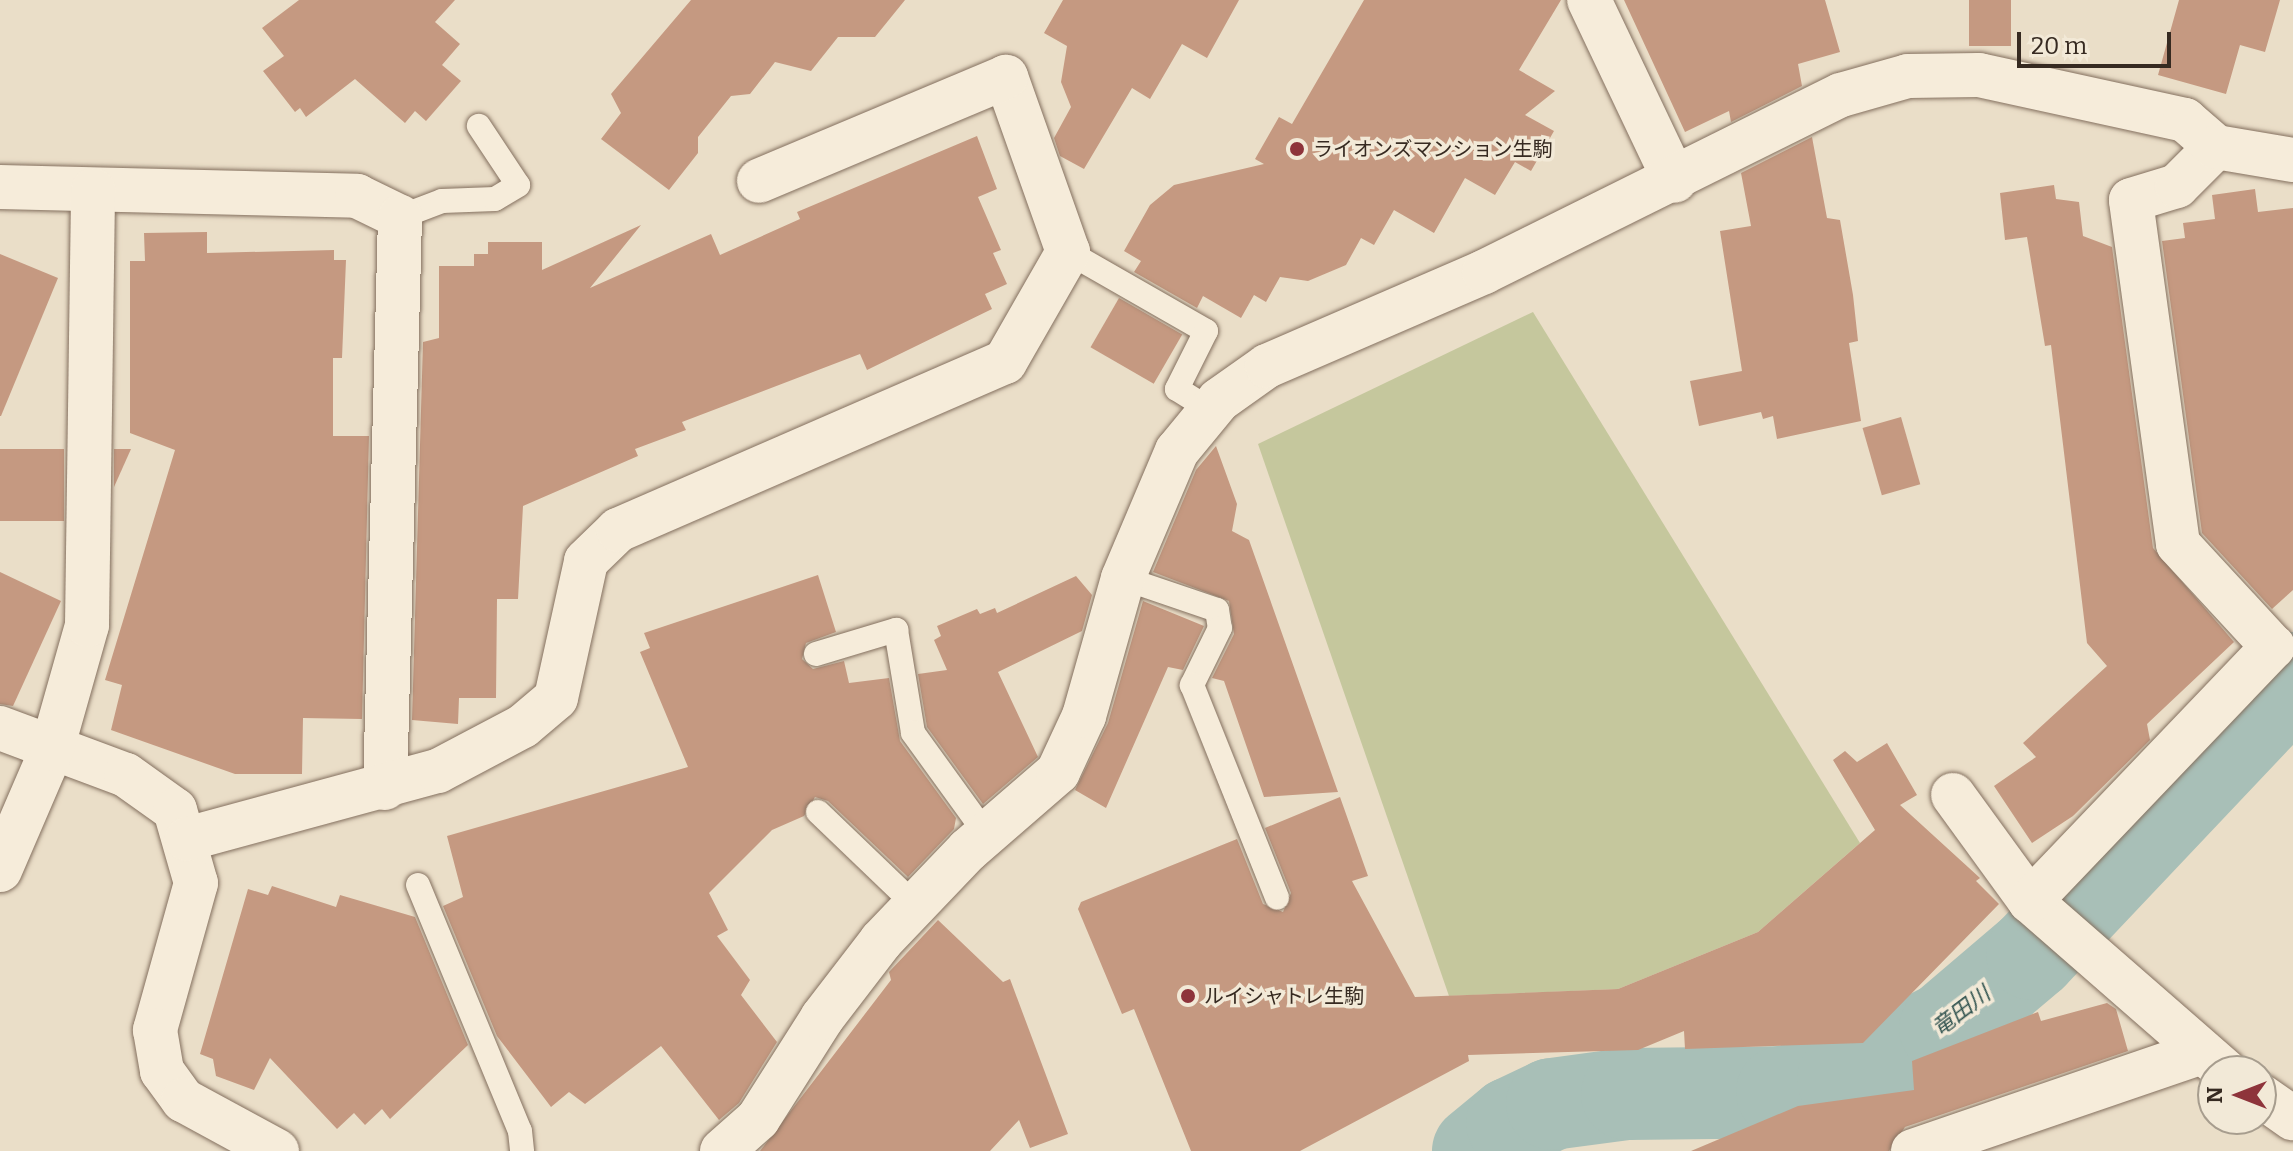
<!DOCTYPE html>
<html>
<head>
<meta charset="utf-8">
<style>
  body { margin:0 }
  #map { position:relative; width:2293px; height:1151px; overflow:hidden; background:#eadec8; font-family:Bitter,"Noto Sans JP",serif }
  div>[style] { position:absolute }
  .green>* { inset:0; background:#c5c79d }
  .river>* { height:92px; margin:-46px; padding:0 46px; transform-origin:46px; border-radius:46px; background:#a8bfb7 }
  .building>* { inset:0; background:#c59981; transform-origin:0 0 }
  .roads { filter:drop-shadow(0 0 2px #84705f) drop-shadow(0 0 2px #84705f) }
  .lane>* { height:24px; margin:-12px; padding:0 12px; transform-origin:12px; border-radius:12px; background:#f6ecda }
  .street>* { height:44px; margin:-22px; padding:0 22px; transform-origin:22px; border-radius:22px; background:#f6ecda }
  .dots>* { width:22px; height:22px; translate:-50% -50%; box-sizing:border-box; border:4px solid #f2e9d7; border-radius:50% }
  span { translate:-50% -50%; white-space:nowrap; text-align:center; line-height:1.15; -webkit-text-stroke:7px #f2e9d7; paint-order:stroke }
  .poi-label { font-size:20px; color:#362a21 }
  .left { translate:0 -50%; text-align:left }
  .water-label { font-size:22px; color:#325450; font-style:italic }
  .north { position:absolute; left:2197px; top:1055px; width:80px; height:80px; box-sizing:border-box; background:#f2e9d7; border:2px solid #a79d8e; border-radius:50%; rotate:270deg; font-size:22px; font-weight:700; line-height:32px; text-align:center; color:#362a21 }
  .north::after { content:''; display:block; margin:auto; width:28px; height:36px; background:#8e343b; clip-path:polygon(50% 0,100% 100%,50% 72%,0 100%) }
  .scale { position:absolute; left:2017px; top:32px; width:154px; height:36px; box-sizing:border-box; border:4px solid #362a21; border-top:0; padding-left:10px; font-size:24px; line-height:28px; white-space:nowrap; color:#362a21; -webkit-text-stroke:6px #f2e9d7; paint-order:stroke }
</style>
</head>
<body>
<div id="map">
  <div class="green">
    <div style="clip-path:polygon(1533px 312px,1860px 843px,1758px 932px,1618px 989px,1449px 996px,1258px 444px)"></div>
  </div>
  <div class="river">
    <div style="left:1478px;top:1151px;width:44px;rotate:-39.5deg"></div>
    <div style="left:1512px;top:1123px;width:44px;rotate:-25.4deg"></div>
    <div style="left:1552px;top:1104px;width:76px;rotate:-7.6deg"></div>
    <div style="left:1627px;top:1094px;width:155px;rotate:-0.7deg"></div>
    <div style="left:1782px;top:1092px;width:62px;rotate:-12deg"></div>
    <div style="left:1843px;top:1079px;width:114px;rotate:-26.6deg"></div>
    <div style="left:1945px;top:1028px;width:114px;rotate:-40.4deg"></div>
    <div style="left:2032px;top:954px;width:380px;rotate:-46.6deg"></div>
  </div>
  <div class="building">
    <div style="clip-path:polygon(299px 0,455px 0,435px 22px,460px 44px,442px 65px,461px 81px,426px 121px,415px 111px,405px 123px,355px 79px,306px 117px,300px 108px,295px 112px,263px 71px,284px 56px,262px 28px)"></div>
    <div style="clip-path:polygon(691px 0,905px 0,875px 37px,838px 37px,811px 71px,775px 62px,750px 94px,731px 96px,698px 137px,698px 153px,669px 190px,601px 139px,621px 113px,611px 94px)"></div>
    <div style="clip-path:polygon(1063px 0,1239px 0,1207px 58px,1182px 44px,1150px 99px,1132px 88px,1084px 169px,1060px 156px,1054px 138px,1071px 107px,1061px 82px,1067px 46px,1044px 33px)"></div>
    <div style="clip-path:polygon(1364px 0,1561px 0,1519px 70px,1555px 91px,1525px 115px,1554px 131px,1531px 171px,1515px 162px,1495px 195px,1465px 178px,1434px 233px,1394px 210px,1374px 245px,1361px 238px,1346px 265px,1308px 281px,1280px 277px,1266px 302px,1254px 295px,1241px 318px,1203px 296px,1197px 308px,1134px 272px,1141px 261px,1124px 251px,1150px 205px,1174px 185px,1264px 164px,1255px 159px,1279px 117px,1292px 124px)"></div>
    <div style="clip-path:polygon(1624px 0,1825px 0,1840px 52px,1798px 64px,1802px 86px,1731px 122px,1729px 111px,1685px 132px)"></div>
    <div style="left:1969px;top:0;width:42px;height:46px"></div>
    <div style="clip-path:polygon(2179px 0,2280px 0,2265px 52px,2240px 45px,2226px 94px,2158px 75px)"></div>
    <div style="clip-path:polygon(977px 136px,997px 189px,978px 197px,1001px 250px,993px 253px,1007px 284px,985px 294px,992px 309px,867px 370px,860px 354px,682px 422px,686px 430px,635px 449px,638px 456px,523px 506px,518px 599px,497px 599px,496px 698px,459px 698px,458px 724px,412px 720px,423px 342px,439px 338px,439px 266px,474px 266px,474px 254px,488px 254px,488px 242px,542px 242px,542px 270px,641px 225px,590px 288px,711px 234px,720px 255px,800px 219px,797px 212px)"></div>
    <div style="clip-path:polygon(1812px 137px,1827px 218px,1840px 220px,1853px 295px,1858px 341px,1849px 343px,1861px 421px,1777px 439px,1773px 416px,1763px 419px,1761px 412px,1699px 426px,1690px 381px,1742px 371px,1720px 231px,1751px 226px,1741px 173px)"></div>
    <div style="clip-path:polygon(2054px 185px,2056px 199px,2079px 202px,2083px 236px,2112px 247px,2153px 548px,2234px 642px,2147px 724px,2150px 740px,2142px 748px,2073px 816px,2032px 843px,1994px 786px,2036px 757px,2023px 743px,2107px 666px,2087px 643px,2051px 345px,2045px 346px,2027px 237px,2005px 240px,2000px 193px)"></div>
    <div style="clip-path:polygon(2255px 189px,2258px 212px,2293px 208px,2293px 590px,2272px 609px,2202px 533px,2162px 241px,2185px 238px,2183px 223px,2215px 219px,2212px 195px)"></div>
    <div style="clip-path:polygon(207px 232px,207px 253px,334px 250px,334px 260px,346px 260px,342px 358px,333px 358px,333px 436px,369px 436px,362px 719px,303px 718px,302px 774px,235px 774px,111px 730px,122px 685px,105px 680px,175px 450px,130px 433px,130px 261px,145px 261px,144px 233px)"></div>
    <div style="clip-path:polygon(0 254px,58px 278px,1px 416px,0 416px)"></div>
    <div style="left:1119px;top:298px;width:73px;height:57px;rotate:30deg"></div>
    <div style="left:1901px;top:417px;width:70px;height:40px;rotate:74deg"></div>
    <div style="clip-path:polygon(1216px 446px,1237px 504px,1232px 531px,1249px 540px,1338px 792px,1264px 797px,1224px 681px,1212px 678px,1234px 634px,1229px 601px,1153px 572px,1196px 470px)"></div>
    <div style="left:0;top:449px;width:64px;height:72px"></div>
    <div style="clip-path:polygon(114px 449px,131px 449px,114px 487px)"></div>
    <div style="clip-path:polygon(0 572px,61px 601px,13px 706px,0 704px)"></div>
    <div style="clip-path:polygon(818px 575px,836px 632px,806px 643px,802px 659px,813px 669px,844px 661px,849px 683px,889px 678px,900px 741px,956px 818px,954px 829px,908px 877px,828px 801px,815px 797px,804px 816px,772px 830px,709px 893px,728px 930px,717px 936px,750px 980px,741px 995px,777px 1042px,739px 1103px,719px 1120px,661px 1046px,585px 1104px,569px 1092px,551px 1107px,497px 1036px,443px 906px,463px 897px,447px 836px,688px 767px,640px 652px,650px 648px,644px 633px)"></div>
    <div style="clip-path:polygon(1076px 576px,1092px 595px,1082px 631px,998px 672px,1038px 757px,983px 804px,927px 727px,918px 674px,947px 670px,934px 640px,941px 636px,937px 626px,977px 609px,980px 614px,995px 608px,997px 613px)"></div>
    <div style="clip-path:polygon(1143px 601px,1204px 626px,1183px 670px,1168px 667px,1106px 808px,1075px 790px,1108px 723px)"></div>
    <div style="clip-path:polygon(1887px 743px,1917px 795px,1900px 805px,1980px 878px,1976px 881px,1999px 904px,1863px 1043px,1685px 1049px,1684px 1031px,1638px 1050px,1468px 1055px,1469px 1061px,1300px 1151px,1191px 1151px,1134px 1009px,1122px 1014px,1078px 909px,1081px 902px,1237px 839px,1263px 904px,1283px 912px,1291px 893px,1265px 828px,1340px 797px,1368px 876px,1352px 881px,1415px 997px,1618px 989px,1758px 932px,1875px 830px,1833px 760px,1845px 751px,1857px 762px)"></div>
    <div style="clip-path:polygon(272px 886px,336px 907px,340px 895px,415px 917px,468px 1045px,390px 1119px,382px 1109px,365px 1125px,354px 1113px,337px 1129px,270px 1058px,254px 1090px,216px 1076px,213px 1059px,200px 1054px,248px 889px,268px 895px)"></div>
    <div style="clip-path:polygon(938px 920px,1003px 982px,1010px 979px,1068px 1134px,1030px 1148px,1019px 1120px,990px 1151px,760px 1151px,891px 980px,889px 972px)"></div>
    <div style="clip-path:polygon(2107px 1003px,2116px 1009px,2128px 1051px,1905px 1127px,1889px 1151px,1691px 1151px,1798px 1106px,1914px 1090px,1912px 1061px,2038px 1012px,2041px 1021px)"></div>
  </div>
  <div class="roads">
    <div class="lane">
      <div style="left:400px;top:217px;width:45px;rotate:-20.9deg"></div>
      <div style="left:442px;top:201px;width:53px;rotate:-2.2deg"></div>
      <div style="left:495px;top:199px;width:27px;rotate:-31deg"></div>
      <div style="left:518px;top:185px;width:71px;rotate:-123.5deg"></div>
      <div style="left:1068px;top:252px;width:159px;rotate:29.8deg"></div>
      <div style="left:1206px;top:331px;width:65px;rotate:116.6deg"></div>
      <div style="left:1177px;top:389px;width:39px;rotate:32deg"></div>
      <div style="left:1123px;top:578px;width:99px;rotate:18.8deg"></div>
      <div style="left:1217px;top:610px;width:18px;rotate:81deg"></div>
      <div style="left:1220px;top:628px;width:64px;rotate:116.2deg"></div>
      <div style="left:1192px;top:685px;width:229px;rotate:68.2deg"></div>
      <div style="left:816px;top:654px;width:84px;rotate:-16.7deg"></div>
      <div style="left:896px;top:630px;width:104px;rotate:80.6deg"></div>
      <div style="left:913px;top:733px;width:125px;rotate:54.1deg"></div>
      <div style="left:818px;top:812px;width:136px;rotate:43.8deg"></div>
      <div style="left:418px;top:885px;width:266px;rotate:67.5deg"></div>
      <div style="left:520px;top:1131px;width:20px;rotate:84deg"></div>
    </div>
    <div class="street">
      <div style="left:1589px;top:0;width:200px;rotate:64.6deg"></div>
      <div style="left:0;top:187px;width:357px;rotate:1.4deg"></div>
      <div style="left:357px;top:196px;width:48px;rotate:26deg"></div>
      <div style="left:400px;top:217px;width:571px;rotate:91.5deg"></div>
      <div style="left:0;top:728px;width:134px;rotate:20.5deg"></div>
      <div style="left:126px;top:775px;width:60px;rotate:35.5deg"></div>
      <div style="left:175px;top:810px;width:76px;rotate:74deg"></div>
      <div style="left:196px;top:883px;width:153px;rotate:105.6deg"></div>
      <div style="left:155px;top:1030px;width:42px;rotate:80.3deg"></div>
      <div style="left:162px;top:1071px;width:36px;rotate:54deg"></div>
      <div style="left:183px;top:1100px;width:107px;rotate:28.5deg"></div>
      <div style="left:1953px;top:795px;width:131px;rotate:54deg"></div>
      <div style="left:2030px;top:901px;width:259px;rotate:41.1deg"></div>
      <div style="left:187px;top:839px;width:260px;rotate:-15.2deg"></div>
      <div style="left:438px;top:771px;width:96px;rotate:-27.9deg"></div>
      <div style="left:523px;top:726px;width:43px;rotate:-40.3deg"></div>
      <div style="left:556px;top:698px;width:140px;rotate:-77.6deg"></div>
      <div style="left:586px;top:561px;width:45px;rotate:-44.1deg"></div>
      <div style="left:618px;top:530px;width:422px;rotate:-23.5deg"></div>
      <div style="left:1005px;top:362px;width:127px;rotate:-60.2deg"></div>
      <div style="left:1068px;top:252px;width:186px;rotate:-109.5deg"></div>
      <div style="left:1006px;top:77px;width:268px;rotate:157.2deg"></div>
      <div style="left:0;top:870px;width:132px;rotate:-66.7deg"></div>
      <div style="left:52px;top:749px;width:129px;rotate:-74.2deg"></div>
      <div style="left:87px;top:625px;width:435px;rotate:-89.2deg"></div>
      <div style="left:2030px;top:901px;width:352px;rotate:-46.3deg"></div>
      <div style="left:2273px;top:647px;width:140px;rotate:-132.7deg"></div>
      <div style="left:2178px;top:544px;width:347px;rotate:-97.8deg"></div>
      <div style="left:2131px;top:200px;width:48px;rotate:-16.9deg"></div>
      <div style="left:2177px;top:186px;width:55px;rotate:-45deg"></div>
      <div style="left:2261px;top:1096px;width:39px;rotate:35deg"></div>
      <div style="left:722px;top:1151px;width:48px;rotate:-41.6deg"></div>
      <div style="left:758px;top:1119px;width:120px;rotate:-57.6deg"></div>
      <div style="left:822px;top:1018px;width:97px;rotate:-52.5deg"></div>
      <div style="left:881px;top:941px;width:126px;rotate:-46.3deg"></div>
      <div style="left:968px;top:850px;width:119px;rotate:-40.9deg"></div>
      <div style="left:1058px;top:772px;width:62px;rotate:-65.1deg"></div>
      <div style="left:1084px;top:716px;width:143px;rotate:-74.2deg"></div>
      <div style="left:1123px;top:578px;width:138px;rotate:-67deg"></div>
      <div style="left:1177px;top:451px;width:66px;rotate:-50.5deg"></div>
      <div style="left:1219px;top:400px;width:59px;rotate:-35.3deg"></div>
      <div style="left:1267px;top:366px;width:236px;rotate:-23.4deg"></div>
      <div style="left:1484px;top:272px;width:398px;rotate:-26.4deg"></div>
      <div style="left:1841px;top:95px;width:70px;rotate:-15.8deg"></div>
      <div style="left:1908px;top:76px;width:71px;rotate:-0.8deg"></div>
      <div style="left:1979px;top:75px;width:211px;rotate:12.3deg"></div>
      <div style="left:2185px;top:120px;width:41px;rotate:41.1deg"></div>
      <div style="left:2216px;top:147px;width:78px;rotate:9.6deg"></div>
      <div style="left:1913px;top:1151px;width:302px;rotate:-18.9deg"></div>
    </div>
  </div>
  <div class="dots">
    <div style="left:1297px;top:149px;background:#8e343b"></div>
    <div style="left:1188px;top:996px;background:#8e343b"></div>
  </div>
  <div class="poi-label">
    <span class="left" style="left:1313px;top:149px">ライオンズマンション生駒</span>
    <span class="left" style="left:1204px;top:996px">ルイシャトレ生駒</span>
  </div>
  <div class="water-label">
    <span style="left:1961px;top:1011px;rotate:-37deg">竜田川</span>
  </div>
  <div class="north">N</div>
  <div class="scale">20 m</div>
</div>
</body>
</html>
